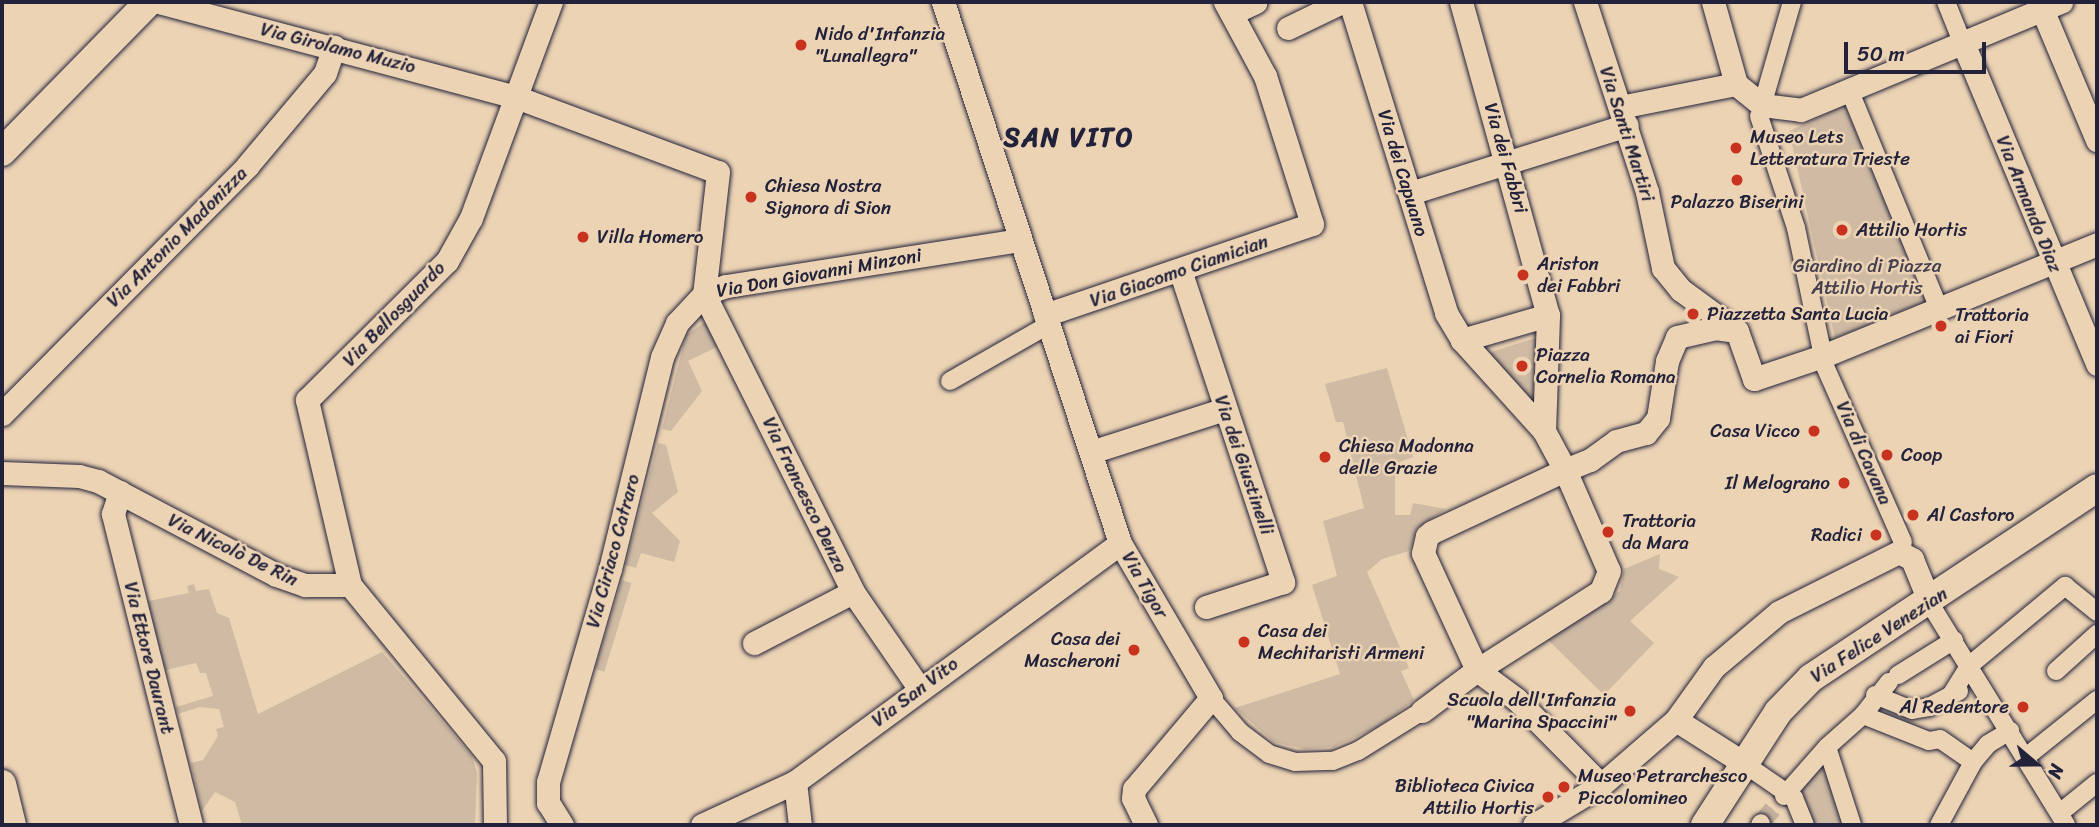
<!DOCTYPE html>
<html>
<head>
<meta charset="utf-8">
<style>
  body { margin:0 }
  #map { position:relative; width:2099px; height:827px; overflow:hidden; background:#ecd3b4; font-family:Sriracha,sans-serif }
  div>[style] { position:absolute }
  .green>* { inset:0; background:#cfbaa3; transform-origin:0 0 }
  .pedestrian-tunnel>* { height:18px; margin-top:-9px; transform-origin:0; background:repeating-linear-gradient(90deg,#c4b09c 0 18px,transparent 0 27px) }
  .roads { filter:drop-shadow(0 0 2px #22223b) drop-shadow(0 0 2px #22223b) }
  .pedestrian>* { height:18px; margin:-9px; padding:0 9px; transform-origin:9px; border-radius:9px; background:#ecd3b4 }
  .minor>* { height:23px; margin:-11.5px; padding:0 11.5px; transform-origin:11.5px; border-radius:11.5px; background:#ecd3b4 }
  .tertiary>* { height:28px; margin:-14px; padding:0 14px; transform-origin:14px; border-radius:14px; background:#ecd3b4 }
  .dots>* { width:19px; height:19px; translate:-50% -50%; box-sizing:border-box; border:4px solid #ecd3b4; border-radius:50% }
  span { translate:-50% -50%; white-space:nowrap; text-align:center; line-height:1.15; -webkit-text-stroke:5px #ecd3b4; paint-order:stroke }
  .poi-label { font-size:19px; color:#22223b }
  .left { translate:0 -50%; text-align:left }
  .right { translate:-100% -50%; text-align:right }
  .street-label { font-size:19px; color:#22223b }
  .park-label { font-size:19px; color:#454050 }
  .district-label { font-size:26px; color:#22223b; font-weight:700; letter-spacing:2px }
  .frame { position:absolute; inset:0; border:4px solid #22223b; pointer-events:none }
  .north { position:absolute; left:2001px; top:729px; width:70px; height:70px; -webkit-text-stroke:5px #ecd3b4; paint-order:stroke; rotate:110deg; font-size:19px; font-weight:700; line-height:28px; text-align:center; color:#22223b }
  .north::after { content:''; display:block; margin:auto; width:24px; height:32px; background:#22223b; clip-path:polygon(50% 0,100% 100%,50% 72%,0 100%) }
  .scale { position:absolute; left:1844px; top:42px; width:142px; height:32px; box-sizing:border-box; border:4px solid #22223b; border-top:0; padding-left:9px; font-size:21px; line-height:24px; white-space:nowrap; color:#22223b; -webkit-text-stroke:5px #ecd3b4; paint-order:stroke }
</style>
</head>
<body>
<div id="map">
  <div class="green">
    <div style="clip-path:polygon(1846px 105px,1926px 302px,1835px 338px,1789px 131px)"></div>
    <div style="clip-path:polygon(705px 322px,717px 347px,688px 361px,702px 391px,671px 431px,662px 429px,686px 335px)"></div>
    <div style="clip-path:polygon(1539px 337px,1538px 415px,1488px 353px)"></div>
    <div style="clip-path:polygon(1387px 368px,1413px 457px,1395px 464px,1395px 515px,1410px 515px,1413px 503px,1446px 509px,1417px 528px,1409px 551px,1382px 559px,1367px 572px,1409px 668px,1401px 671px,1414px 700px,1378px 727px,1334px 747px,1305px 749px,1274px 742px,1235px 708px,1340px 674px,1312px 585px,1337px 576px,1323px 521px,1364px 508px,1343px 422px,1336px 422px,1325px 384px)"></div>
    <div style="clip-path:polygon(658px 443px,666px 445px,678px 492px,652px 513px,680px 541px,674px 562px,641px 553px,636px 568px,625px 565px)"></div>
    <div style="clip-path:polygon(1660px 554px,1659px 569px,1679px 577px,1630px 621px,1654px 643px,1604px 695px,1546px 638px,1620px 591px,1624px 569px)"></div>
    <div style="left:622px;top:580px;width:10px;height:93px;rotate:17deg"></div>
    <div style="clip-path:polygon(194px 584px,196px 591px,209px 589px,217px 613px,229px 618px,258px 714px,382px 652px,472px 756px,477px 773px,475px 825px,242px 825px,235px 802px,215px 792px,202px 811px,191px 763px,203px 760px,218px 736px,216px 729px,224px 727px,219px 709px,200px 707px,178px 714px,176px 707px,213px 696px,206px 673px,200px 673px,196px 663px,162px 671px,143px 602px,189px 593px,187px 586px)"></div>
    <div style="clip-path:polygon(1825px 758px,1848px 825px,1811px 825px,1797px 790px)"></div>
  </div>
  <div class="pedestrian-tunnel">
    <div style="left:1761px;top:823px;width:35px;rotate:-50deg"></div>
  </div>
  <div class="roads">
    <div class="pedestrian">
      <div style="left:1946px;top:2px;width:35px;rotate:68deg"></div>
      <div style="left:1766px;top:92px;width:94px;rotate:-73.9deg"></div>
      <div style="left:1853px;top:99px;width:218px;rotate:67.7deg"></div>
      <div style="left:1759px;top:116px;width:118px;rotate:71.7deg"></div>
      <div style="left:1796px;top:228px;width:122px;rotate:78.1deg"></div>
      <div style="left:1824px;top:364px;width:195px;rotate:66.1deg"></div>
      <div style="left:950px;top:381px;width:113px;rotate:-29.7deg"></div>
      <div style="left:1932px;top:607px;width:256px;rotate:58.4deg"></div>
      <div style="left:2056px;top:671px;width:55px;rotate:-42.1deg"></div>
      <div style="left:1898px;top:675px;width:66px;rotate:-32deg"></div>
      <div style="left:1875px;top:695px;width:40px;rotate:22deg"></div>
      <div style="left:1912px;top:710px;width:17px;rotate:-10deg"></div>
      <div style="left:1929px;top:707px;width:34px;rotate:-28deg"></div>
      <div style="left:1951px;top:695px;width:36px;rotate:-58deg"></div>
      <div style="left:1970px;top:665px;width:124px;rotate:-39.7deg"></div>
      <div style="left:2065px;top:586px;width:41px;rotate:39.1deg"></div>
      <div style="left:1211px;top:698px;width:45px;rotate:49.5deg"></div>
      <div style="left:1240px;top:732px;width:36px;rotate:37deg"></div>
      <div style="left:1269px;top:754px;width:27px;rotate:17deg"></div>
      <div style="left:1295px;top:762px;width:38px;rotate:-2deg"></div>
      <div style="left:1333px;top:761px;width:27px;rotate:-22deg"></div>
      <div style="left:1358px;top:751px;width:75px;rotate:-32deg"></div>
      <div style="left:1863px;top:715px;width:71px;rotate:21.5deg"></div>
      <div style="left:1929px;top:741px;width:11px;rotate:-10deg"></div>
      <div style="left:1940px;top:739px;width:40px;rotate:34.9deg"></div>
      <div style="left:1827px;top:747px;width:82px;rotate:72.2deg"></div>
      <div style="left:2026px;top:757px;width:91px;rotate:-38.8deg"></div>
      <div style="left:1749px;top:767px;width:55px;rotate:34.6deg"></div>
      <div style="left:1794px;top:798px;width:29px;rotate:68deg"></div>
      <div style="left:1784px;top:796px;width:65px;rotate:-48.7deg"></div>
      <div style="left:1827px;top:747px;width:48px;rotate:-41.6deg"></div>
      <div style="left:1863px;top:715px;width:42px;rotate:-51.8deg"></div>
      <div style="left:2061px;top:812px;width:46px;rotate:-38.9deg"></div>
      <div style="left:1760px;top:825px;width:2px;rotate:-63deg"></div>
      <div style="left:1939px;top:825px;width:72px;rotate:-61.6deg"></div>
      <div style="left:1973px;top:762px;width:23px;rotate:-50deg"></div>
      <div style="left:1988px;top:744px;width:26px;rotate:-31deg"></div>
    </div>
    <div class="minor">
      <div style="left:159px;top:2px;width:369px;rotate:14.9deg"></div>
      <div style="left:516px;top:97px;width:215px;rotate:20.4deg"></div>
      <div style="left:718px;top:172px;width:123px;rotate:96.5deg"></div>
      <div style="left:704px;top:294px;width:23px;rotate:-20deg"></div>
      <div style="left:726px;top:286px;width:298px;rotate:-8.9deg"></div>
      <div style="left:943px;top:2px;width:569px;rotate:71.88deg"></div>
      <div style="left:1120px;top:543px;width:180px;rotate:59.6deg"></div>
      <div style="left:1211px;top:698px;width:119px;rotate:130.2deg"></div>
      <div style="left:1134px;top:789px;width:9px;rotate:96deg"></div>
      <div style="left:1133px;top:798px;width:30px;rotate:64deg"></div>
      <div style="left:1350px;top:2px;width:325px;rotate:72.8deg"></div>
      <div style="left:1446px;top:313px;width:31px;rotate:59deg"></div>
      <div style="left:1461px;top:2px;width:325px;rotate:74.5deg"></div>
      <div style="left:1585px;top:2px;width:200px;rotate:71.9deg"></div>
      <div style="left:1647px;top:192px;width:78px;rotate:78.1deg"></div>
      <div style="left:1663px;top:268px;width:28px;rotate:51deg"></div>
      <div style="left:1681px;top:290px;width:69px;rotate:36.2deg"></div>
      <div style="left:1737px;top:331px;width:51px;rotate:70.5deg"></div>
      <div style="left:1754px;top:379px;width:73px;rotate:-18.4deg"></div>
      <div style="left:1823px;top:356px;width:296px;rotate:-22.2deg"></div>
      <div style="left:1713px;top:2px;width:85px;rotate:74.3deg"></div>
      <div style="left:2039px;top:2px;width:150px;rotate:67.2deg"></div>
      <div style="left:1232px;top:13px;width:26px;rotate:-25deg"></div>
      <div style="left:1288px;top:28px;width:60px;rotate:-25.7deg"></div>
      <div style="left:1963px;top:43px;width:348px;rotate:67.3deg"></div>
      <div style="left:1736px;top:84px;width:33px;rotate:39deg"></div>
      <div style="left:1762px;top:105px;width:39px;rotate:7deg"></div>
      <div style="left:1801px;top:110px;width:282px;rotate:-22.6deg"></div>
      <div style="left:1620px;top:107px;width:118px;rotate:-11.2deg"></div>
      <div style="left:1410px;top:193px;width:227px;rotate:-17.4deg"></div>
      <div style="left:1180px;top:270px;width:329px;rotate:71.7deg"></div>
      <div style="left:1283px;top:582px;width:81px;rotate:162deg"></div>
      <div style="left:1045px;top:315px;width:282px;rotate:-18.8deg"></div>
      <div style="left:1312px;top:224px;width:155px;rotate:-107.6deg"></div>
      <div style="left:1265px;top:76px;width:84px;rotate:-118.4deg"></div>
      <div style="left:2px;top:414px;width:349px;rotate:-45.3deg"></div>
      <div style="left:247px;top:166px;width:121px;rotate:-50deg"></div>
      <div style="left:325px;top:73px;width:28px;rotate:-71deg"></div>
      <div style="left:1544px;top:431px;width:116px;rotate:-88deg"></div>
      <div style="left:1548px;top:315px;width:90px;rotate:163.8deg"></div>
      <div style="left:1462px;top:340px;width:122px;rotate:48deg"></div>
      <div style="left:1544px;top:431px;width:44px;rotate:61.7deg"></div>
      <div style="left:1565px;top:470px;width:110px;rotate:66.5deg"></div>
      <div style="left:1609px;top:571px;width:22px;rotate:112deg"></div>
      <div style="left:1601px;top:591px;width:147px;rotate:147.5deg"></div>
      <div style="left:1477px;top:670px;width:129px;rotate:-114.8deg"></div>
      <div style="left:1423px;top:553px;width:17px;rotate:-77deg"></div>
      <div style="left:1427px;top:536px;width:6px;rotate:-39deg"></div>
      <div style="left:1432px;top:532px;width:147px;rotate:-25deg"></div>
      <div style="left:1565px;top:470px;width:27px;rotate:-22deg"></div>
      <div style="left:1590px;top:460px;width:32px;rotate:-36deg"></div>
      <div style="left:1616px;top:441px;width:31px;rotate:-15deg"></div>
      <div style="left:1646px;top:433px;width:19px;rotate:-51deg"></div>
      <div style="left:1658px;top:418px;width:58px;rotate:-81deg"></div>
      <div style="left:1667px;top:361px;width:26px;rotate:-67deg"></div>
      <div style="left:1677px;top:337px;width:39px;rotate:-13deg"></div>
      <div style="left:1715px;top:328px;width:22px;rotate:8deg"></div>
      <div style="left:1091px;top:452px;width:141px;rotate:-17.8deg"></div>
      <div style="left:2px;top:473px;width:77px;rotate:2.2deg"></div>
      <div style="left:79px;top:476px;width:20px;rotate:15deg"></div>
      <div style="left:98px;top:481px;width:201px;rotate:27.8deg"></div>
      <div style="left:276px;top:575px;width:31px;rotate:19deg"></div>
      <div style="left:305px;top:585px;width:45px"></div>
      <div style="left:350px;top:585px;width:227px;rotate:50.7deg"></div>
      <div style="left:494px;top:761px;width:64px;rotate:89.1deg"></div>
      <div style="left:120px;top:492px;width:23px;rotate:108deg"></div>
      <div style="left:113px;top:514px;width:321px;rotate:75.9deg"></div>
      <div style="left:350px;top:585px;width:190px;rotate:-103.1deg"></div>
      <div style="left:307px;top:400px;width:197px;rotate:-44.8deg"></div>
      <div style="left:447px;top:261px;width:49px;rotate:-60.8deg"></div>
      <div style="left:471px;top:218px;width:230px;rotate:-69.7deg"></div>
      <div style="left:754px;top:643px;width:111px;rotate:-27.3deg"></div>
      <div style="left:1422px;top:711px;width:69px;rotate:-36.7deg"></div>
      <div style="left:1477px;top:670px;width:49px;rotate:36.6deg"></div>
      <div style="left:1516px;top:699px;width:121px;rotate:45.3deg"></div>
      <div style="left:1676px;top:720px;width:82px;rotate:32.5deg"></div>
      <div style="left:795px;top:782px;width:43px;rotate:83.4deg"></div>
      <div style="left:562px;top:825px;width:26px;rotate:-122deg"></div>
      <div style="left:548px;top:803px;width:21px;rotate:-90deg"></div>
      <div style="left:548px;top:782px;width:222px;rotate:-73.8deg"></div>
      <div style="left:610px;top:569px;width:218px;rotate:-76.2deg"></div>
      <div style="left:662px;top:357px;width:37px;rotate:-66deg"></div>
      <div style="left:677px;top:323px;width:40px;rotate:-47deg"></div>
      <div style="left:704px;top:294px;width:333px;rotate:63.4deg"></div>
      <div style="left:853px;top:592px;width:116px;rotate:55.5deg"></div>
      <div style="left:702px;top:825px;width:102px;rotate:-24.8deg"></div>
      <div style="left:795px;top:782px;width:403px;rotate:-36.3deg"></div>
      <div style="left:1534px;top:825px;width:78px;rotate:-30.8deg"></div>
      <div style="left:1601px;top:785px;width:99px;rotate:-40.9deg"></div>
      <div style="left:1676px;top:720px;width:65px;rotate:-54.4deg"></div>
      <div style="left:1714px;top:667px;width:85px;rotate:-40.2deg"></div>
      <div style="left:1779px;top:612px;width:134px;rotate:-26.6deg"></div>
      <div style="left:1899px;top:552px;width:15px;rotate:28deg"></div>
      <div style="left:1912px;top:559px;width:48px;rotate:67.8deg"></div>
    </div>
    <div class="tertiary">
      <div style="left:2px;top:152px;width:210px;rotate:-45.6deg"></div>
      <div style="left:2px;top:784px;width:42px;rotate:76.3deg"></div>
      <div style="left:1705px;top:825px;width:135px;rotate:-57.1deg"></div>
      <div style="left:1778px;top:712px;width:47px;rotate:-45.9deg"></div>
      <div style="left:1811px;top:678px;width:343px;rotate:-33.6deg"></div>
    </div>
  </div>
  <div class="dots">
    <div style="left:801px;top:45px;background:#c8321e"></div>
    <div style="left:1736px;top:148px;background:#c8321e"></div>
    <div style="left:1737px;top:180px;background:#c8321e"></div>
    <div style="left:751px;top:197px;background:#c8321e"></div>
    <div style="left:1842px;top:230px;background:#c8321e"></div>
    <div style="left:583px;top:237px;background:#c8321e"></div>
    <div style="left:1523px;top:275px;background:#c8321e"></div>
    <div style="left:1693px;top:314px;background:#c8321e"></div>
    <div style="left:1941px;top:326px;background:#c8321e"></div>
    <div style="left:1522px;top:366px;background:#c8321e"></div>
    <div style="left:1814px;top:431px;background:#c8321e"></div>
    <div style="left:1887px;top:455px;background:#c8321e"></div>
    <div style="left:1325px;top:457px;background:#c8321e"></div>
    <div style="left:1844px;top:483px;background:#c8321e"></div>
    <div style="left:1913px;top:515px;background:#c8321e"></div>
    <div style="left:1608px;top:532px;background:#c8321e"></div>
    <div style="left:1876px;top:535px;background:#c8321e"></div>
    <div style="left:1244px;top:642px;background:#c8321e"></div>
    <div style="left:1134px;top:650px;background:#c8321e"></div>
    <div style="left:2023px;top:707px;background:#c8321e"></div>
    <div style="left:1630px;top:711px;background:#c8321e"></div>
    <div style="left:1564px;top:787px;background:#c8321e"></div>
    <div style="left:1548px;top:797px;background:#c8321e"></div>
  </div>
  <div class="poi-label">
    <span class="left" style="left:815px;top:45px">Nido d'Infanzia<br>"Lunallegra"</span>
    <span class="left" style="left:1750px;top:148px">Museo Lets<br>Letteratura Trieste</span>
    <span class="left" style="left:765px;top:197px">Chiesa Nostra<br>Signora di Sion</span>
    <span style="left:1737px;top:202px">Palazzo Biserini</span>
    <span class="left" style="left:1856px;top:230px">Attilio Hortis</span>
    <span class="left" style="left:597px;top:237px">Villa Homero</span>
    <span class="left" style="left:1537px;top:275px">Ariston<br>dei Fabbri</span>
    <span class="left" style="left:1707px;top:314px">Piazzetta Santa Lucia</span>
    <span class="left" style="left:1955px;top:326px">Trattoria<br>ai Fiori</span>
    <span class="left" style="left:1536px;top:366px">Piazza<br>Cornelia Romana</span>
    <span class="right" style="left:1800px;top:431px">Casa Vicco</span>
    <span class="left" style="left:1339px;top:457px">Chiesa Madonna<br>delle Grazie</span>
    <span class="left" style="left:1901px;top:455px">Coop</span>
    <span class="right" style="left:1830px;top:483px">Il Melograno</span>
    <span class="left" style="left:1927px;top:515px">Al Castoro</span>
    <span class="left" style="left:1622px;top:532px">Trattoria<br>da Mara</span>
    <span class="right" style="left:1862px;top:535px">Radici</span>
    <span class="left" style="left:1258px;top:642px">Casa dei<br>Mechitaristi Armeni</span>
    <span class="right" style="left:1120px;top:650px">Casa dei<br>Mascheroni</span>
    <span class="right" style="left:1616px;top:711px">Scuola dell'Infanzia<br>"Marina Spaccini"</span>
    <span class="right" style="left:2009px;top:707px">Al Redentore</span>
    <span class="left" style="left:1578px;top:787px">Museo Petrarchesco<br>Piccolomineo</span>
    <span class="right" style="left:1534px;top:797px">Biblioteca Civica<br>Attilio Hortis</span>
  </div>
  <div class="street-label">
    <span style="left:338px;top:48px;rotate:14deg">Via Girolamo Muzio</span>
    <span style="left:1627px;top:134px;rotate:72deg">Via Santi Martiri</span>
    <span style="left:1506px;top:158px;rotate:74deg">Via dei Fabbri</span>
    <span style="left:1403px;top:173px;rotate:73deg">Via dei Capuano</span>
    <span style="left:2029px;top:204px;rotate:68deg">Via Armando Diaz</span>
    <span style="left:177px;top:237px;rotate:-45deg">Via Antonio Madonizza</span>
    <span style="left:1179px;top:271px;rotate:-19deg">Via Giacomo Ciamician</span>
    <span style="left:819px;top:273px;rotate:-10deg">Via Don Giovanni Minzoni</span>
    <span style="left:394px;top:314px;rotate:-46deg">Via Bellosguardo</span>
    <span style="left:1864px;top:453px;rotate:66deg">Via di Cavana</span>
    <span style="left:1244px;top:465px;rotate:71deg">Via dei Giustinelli</span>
    <span style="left:805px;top:495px;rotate:64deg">Via Francesco Denza</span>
    <span style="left:233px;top:550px;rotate:26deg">Via Nicolò De Rin</span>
    <span style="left:613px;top:551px;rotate:-75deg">Via Ciriaco Catraro</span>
    <span style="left:1145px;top:585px;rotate:60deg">Via Tigor</span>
    <span style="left:1879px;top:635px;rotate:-33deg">Via Felice Venezian</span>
    <span style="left:149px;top:658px;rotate:76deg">Via Ettore Daurant</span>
    <span style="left:915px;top:692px;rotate:-37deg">Via San Vito</span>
  </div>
  <div class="park-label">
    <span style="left:1867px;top:277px">Giardino di Piazza<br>Attilio Hortis</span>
  </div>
  <div class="district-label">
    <span style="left:1069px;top:138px">SAN VITO</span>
  </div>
  <div class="frame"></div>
  <div class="north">N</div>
  <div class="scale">50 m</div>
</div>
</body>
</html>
